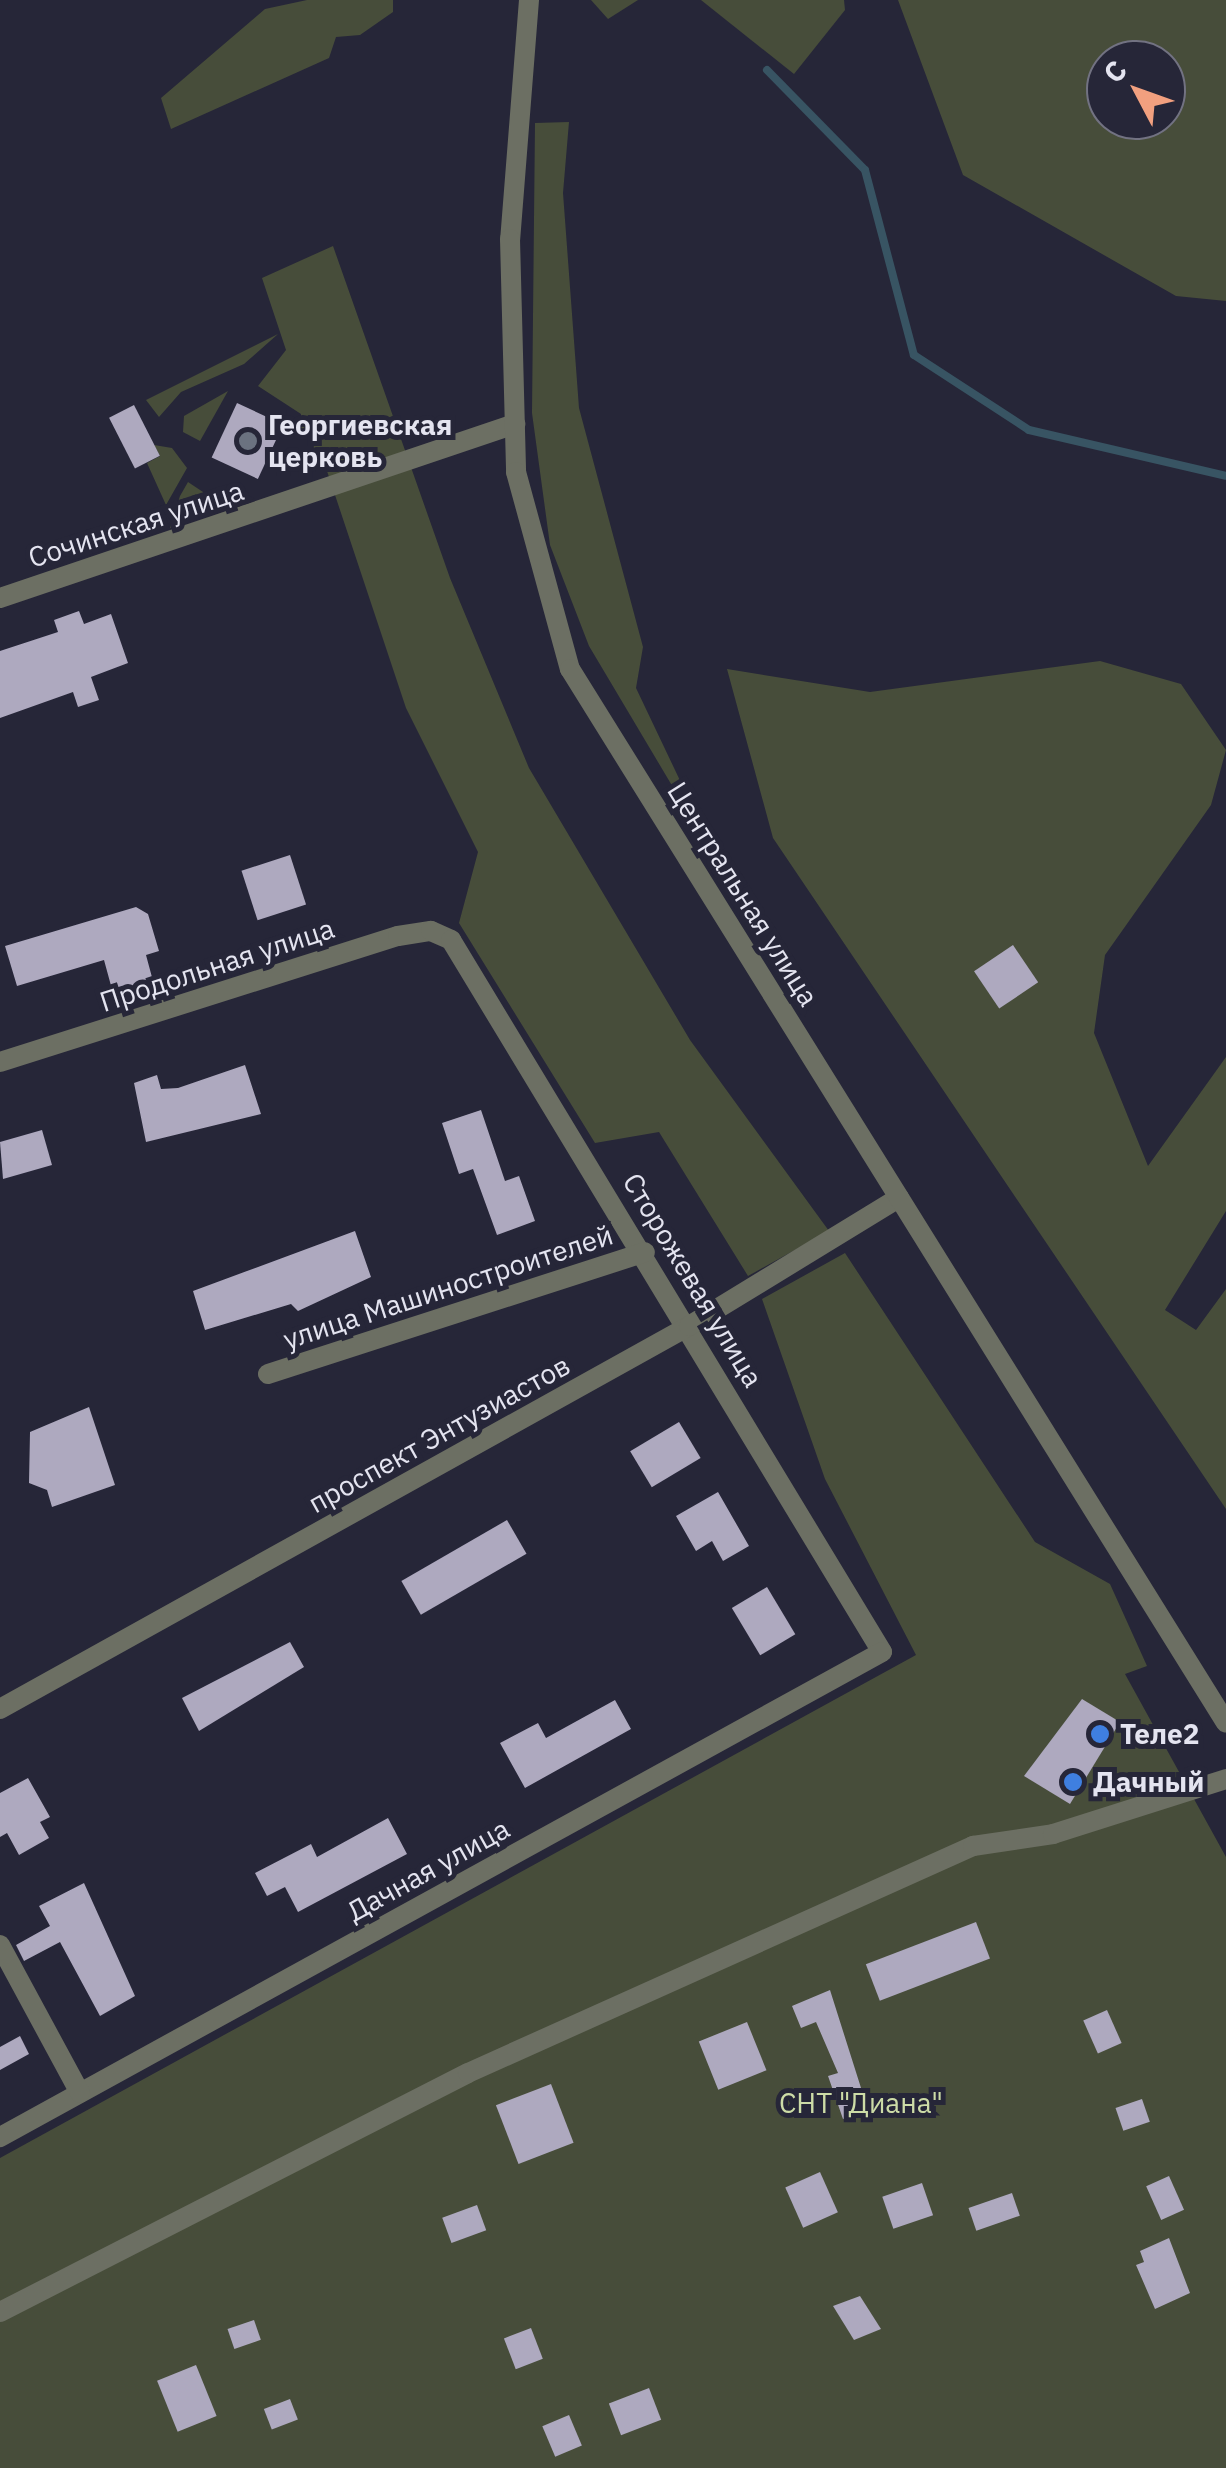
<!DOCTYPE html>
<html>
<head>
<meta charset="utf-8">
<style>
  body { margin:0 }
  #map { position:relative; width:1226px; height:2468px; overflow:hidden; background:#262638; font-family:"IBM Plex Sans",sans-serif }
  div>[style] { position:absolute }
  .green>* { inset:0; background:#474d3a }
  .stream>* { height:8px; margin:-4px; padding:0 4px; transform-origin:4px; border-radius:4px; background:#385463 }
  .building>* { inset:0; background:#aea9bf; transform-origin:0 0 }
  .minor>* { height:20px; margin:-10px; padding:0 10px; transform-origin:10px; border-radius:10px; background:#6c6f63 }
  .tertiary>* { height:20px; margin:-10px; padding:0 10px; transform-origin:10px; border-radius:10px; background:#6c6f63 }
  .dots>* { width:28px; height:28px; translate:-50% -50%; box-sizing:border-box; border:5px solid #262638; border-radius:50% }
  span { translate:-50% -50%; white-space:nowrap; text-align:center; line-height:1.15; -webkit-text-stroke:10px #262638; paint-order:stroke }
  .poi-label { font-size:28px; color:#e4e4f0; font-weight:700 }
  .left { translate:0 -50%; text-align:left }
  .street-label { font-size:28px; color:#e4e4f0 }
  .park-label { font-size:28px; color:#cddca7 }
  .north { position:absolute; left:1086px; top:40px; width:100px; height:100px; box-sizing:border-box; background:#262638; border:2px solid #727282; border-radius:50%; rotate:311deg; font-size:28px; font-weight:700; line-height:40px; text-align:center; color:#e4e4f0 }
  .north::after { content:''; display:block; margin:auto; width:35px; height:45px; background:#f2a07f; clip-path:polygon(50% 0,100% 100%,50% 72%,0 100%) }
</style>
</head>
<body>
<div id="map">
  <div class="green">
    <div style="clip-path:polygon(307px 0,393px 0,393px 12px,360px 35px,336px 37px,329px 58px,171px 129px,161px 98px,265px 9px)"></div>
    <div style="clip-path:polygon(591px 0,638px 0,608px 19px)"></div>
    <div style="clip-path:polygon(701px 0,844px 0,845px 10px,794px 74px)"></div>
    <div style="clip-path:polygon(evenodd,898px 0,1226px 0,1226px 301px,1176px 296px,963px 175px,898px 0,1106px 60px,1166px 60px,1166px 120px,1106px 120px,1106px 60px)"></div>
    <div style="clip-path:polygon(569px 122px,563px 193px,579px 408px,643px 647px,636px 688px,724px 873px,589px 646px,550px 545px,532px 413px,535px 123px)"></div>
    <div style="clip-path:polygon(333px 246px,450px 578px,529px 768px,690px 1040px,829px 1231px,748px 1276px,659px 1132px,595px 1143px,459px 923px,478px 852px,406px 708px,325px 465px,311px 470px,314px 445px,301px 432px,301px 414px,258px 386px,286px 350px,262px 278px)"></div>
    <div style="clip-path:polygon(278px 334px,244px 364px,181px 392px,159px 417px,146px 400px)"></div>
    <div style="clip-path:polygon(228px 391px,200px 441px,183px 432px,184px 416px)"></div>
    <div style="clip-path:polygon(154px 445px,172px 448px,187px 468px,166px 505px,147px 463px,160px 456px)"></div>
    <div style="clip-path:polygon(188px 482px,224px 506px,170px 528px,180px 496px)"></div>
    <div style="clip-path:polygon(1100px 661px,1181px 684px,1226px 750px,1211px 805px,1105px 955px,1094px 1033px,1148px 1166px,1226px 1057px,1226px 1211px,1165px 1310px,1196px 1330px,1226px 1289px,1226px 1509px,773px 838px,727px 669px,870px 692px)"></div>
    <div style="clip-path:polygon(845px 1253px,1035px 1542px,1110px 1584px,1147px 1666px,1125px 1674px,1226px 1857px,1226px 2468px,0 2468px,0 2158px,916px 1655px,825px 1479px,762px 1299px)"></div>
  </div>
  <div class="stream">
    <div style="left:767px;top:70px;width:140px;rotate:45.6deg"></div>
    <div style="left:865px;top:170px;width:191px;rotate:75.2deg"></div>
    <div style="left:914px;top:355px;width:137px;rotate:33.1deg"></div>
    <div style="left:1029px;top:430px;width:202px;rotate:13.1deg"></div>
  </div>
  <div class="building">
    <div style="left:237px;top:403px;width:51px;height:60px;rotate:25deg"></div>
    <div style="left:134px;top:405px;width:57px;height:28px;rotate:63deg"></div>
    <div style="clip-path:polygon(79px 611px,84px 624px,111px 614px,128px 663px,91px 677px,99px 700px,78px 707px,73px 692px,0 718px,0 651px,58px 632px,54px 620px)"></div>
    <div style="left:290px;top:855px;width:52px;height:51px;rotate:72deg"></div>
    <div style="clip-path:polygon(136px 907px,148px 914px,159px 951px,146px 955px,153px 981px,113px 993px,104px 960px,17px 986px,5px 946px)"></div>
    <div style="left:1013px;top:945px;width:45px;height:47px;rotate:56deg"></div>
    <div style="clip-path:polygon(245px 1065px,261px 1114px,146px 1142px,134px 1083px,157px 1075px,161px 1089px,178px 1088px)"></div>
    <div style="clip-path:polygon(481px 1110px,505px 1181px,519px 1176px,535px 1221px,497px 1235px,473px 1169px,459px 1174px,442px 1123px)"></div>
    <div style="clip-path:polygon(42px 1130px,52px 1165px,3px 1179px,0 1142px)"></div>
    <div style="clip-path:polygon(355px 1231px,371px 1277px,298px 1311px,291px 1304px,205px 1330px,193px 1291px)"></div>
    <div style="clip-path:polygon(89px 1407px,115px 1485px,52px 1507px,47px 1490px,29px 1483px,30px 1432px)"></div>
    <div style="left:679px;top:1422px;width:42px;height:57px;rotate:59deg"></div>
    <div style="clip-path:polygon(718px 1492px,749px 1546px,723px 1561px,712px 1541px,696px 1551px,676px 1516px)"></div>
    <div style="left:507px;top:1520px;width:39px;height:122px;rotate:60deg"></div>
    <div style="left:767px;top:1587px;width:55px;height:41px;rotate:59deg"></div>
    <div style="clip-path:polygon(290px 1642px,304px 1667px,199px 1731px,182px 1698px)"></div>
    <div style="clip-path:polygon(1082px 1699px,1120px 1722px,1070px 1804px,1024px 1776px)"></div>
    <div style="clip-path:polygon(615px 1700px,631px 1729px,525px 1788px,500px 1743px,538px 1723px,546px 1738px)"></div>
    <div style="clip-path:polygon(28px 1778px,50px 1817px,40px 1822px,49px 1838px,19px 1855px,7px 1833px,0 1837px,0 1793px)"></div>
    <div style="clip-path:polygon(388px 1818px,407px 1854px,298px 1912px,285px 1887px,267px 1896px,255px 1873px,311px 1844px,317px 1857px)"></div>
    <div style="clip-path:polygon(84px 1883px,135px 1996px,100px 2016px,60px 1942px,24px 1961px,16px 1945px,50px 1926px,39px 1906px)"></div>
    <div style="left:976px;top:1922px;width:39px;height:118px;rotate:69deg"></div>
    <div style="clip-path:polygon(830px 1990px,868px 2110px,843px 2119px,828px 2076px,838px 2073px,816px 2022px,801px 2028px,792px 2006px)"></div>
    <div style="left:1107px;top:2010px;width:36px;height:26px;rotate:66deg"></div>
    <div style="left:747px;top:2022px;width:52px;height:52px;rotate:68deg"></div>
    <div style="clip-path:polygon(20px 2036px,29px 2054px,0 2070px,0 2047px)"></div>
    <div style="left:551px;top:2084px;width:63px;height:59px;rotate:69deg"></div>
    <div style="left:1142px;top:2099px;width:24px;height:28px;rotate:71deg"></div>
    <div style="left:820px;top:2172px;width:44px;height:38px;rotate:66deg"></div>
    <div style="left:1169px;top:2176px;width:37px;height:25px;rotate:66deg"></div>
    <div style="left:922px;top:2183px;width:34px;height:42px;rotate:71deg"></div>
    <div style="left:1012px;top:2193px;width:24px;height:46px;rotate:71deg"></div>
    <div style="left:477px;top:2205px;width:27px;height:37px;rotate:70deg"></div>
    <div style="clip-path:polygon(1169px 2238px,1190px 2293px,1155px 2309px,1136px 2265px,1144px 2262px,1140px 2251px)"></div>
    <div style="clip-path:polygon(860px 2296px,881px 2329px,854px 2340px,833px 2306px)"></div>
    <div style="left:254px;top:2320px;width:21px;height:28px;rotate:71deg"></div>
    <div style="left:531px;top:2328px;width:33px;height:29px;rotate:69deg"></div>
    <div style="left:196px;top:2365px;width:55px;height:42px;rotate:68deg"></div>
    <div style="left:649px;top:2388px;width:34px;height:43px;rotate:69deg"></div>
    <div style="left:290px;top:2399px;width:22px;height:28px;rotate:69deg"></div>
    <div style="left:569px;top:2415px;width:33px;height:29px;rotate:67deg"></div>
  </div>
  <div class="minor">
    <div style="left:0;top:598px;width:544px;rotate:-18.67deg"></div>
    <div style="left:0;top:1062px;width:417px;rotate:-17.6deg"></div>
    <div style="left:398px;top:936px;width:33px;rotate:-9deg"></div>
    <div style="left:431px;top:931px;width:22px;rotate:24deg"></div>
    <div style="left:451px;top:940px;width:832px;rotate:58.81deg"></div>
    <div style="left:882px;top:1652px;width:1007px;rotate:151.19deg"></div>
    <div style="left:268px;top:1374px;width:396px;rotate:-17.9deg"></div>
    <div style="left:0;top:1709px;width:788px;rotate:-29.07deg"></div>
    <div style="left:689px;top:1326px;width:246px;rotate:-31.4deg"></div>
    <div style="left:0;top:1945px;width:168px;rotate:61.6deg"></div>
    <div style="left:0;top:2312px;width:525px;rotate:-27.05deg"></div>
    <div style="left:468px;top:2073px;width:554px;rotate:-24.2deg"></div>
    <div style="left:973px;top:1846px;width:81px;rotate:-8.5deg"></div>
    <div style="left:1053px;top:1834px;width:182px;rotate:-17.6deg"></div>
  </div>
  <div class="tertiary">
    <div style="left:529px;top:0;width:240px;rotate:94.5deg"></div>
    <div style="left:510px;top:239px;width:233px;rotate:88.5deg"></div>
    <div style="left:516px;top:472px;width:204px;rotate:74.7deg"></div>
    <div style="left:570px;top:669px;width:1241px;rotate:58.1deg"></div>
  </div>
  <div class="dots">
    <div style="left:248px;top:441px;background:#6b7280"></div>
    <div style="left:1100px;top:1734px;background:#3f7fe0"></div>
    <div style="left:1073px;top:1782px;background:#3f7fe0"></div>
  </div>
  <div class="poi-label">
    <span class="left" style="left:268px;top:441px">Георгиевская<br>церковь</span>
    <span class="left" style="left:1120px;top:1734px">Теле2</span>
    <span class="left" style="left:1093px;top:1782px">Дачный</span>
  </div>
  <div class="street-label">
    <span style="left:136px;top:524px;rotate:-18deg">Сочинская улица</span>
    <span style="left:743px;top:894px;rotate:58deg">Центральная улица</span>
    <span style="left:217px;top:965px;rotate:-18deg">Продольная улица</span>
    <span style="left:693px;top:1280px;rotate:59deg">Сторожевая улица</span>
    <span style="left:448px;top:1287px;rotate:-18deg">улица Машиностроителей</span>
    <span style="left:439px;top:1434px;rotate:-29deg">проспект Энтузиастов</span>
    <span style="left:428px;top:1870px;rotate:-29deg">Дачная улица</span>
  </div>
  <div class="park-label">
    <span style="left:861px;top:2103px">СНТ "Диана"</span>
  </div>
  <div class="north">С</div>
</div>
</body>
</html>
